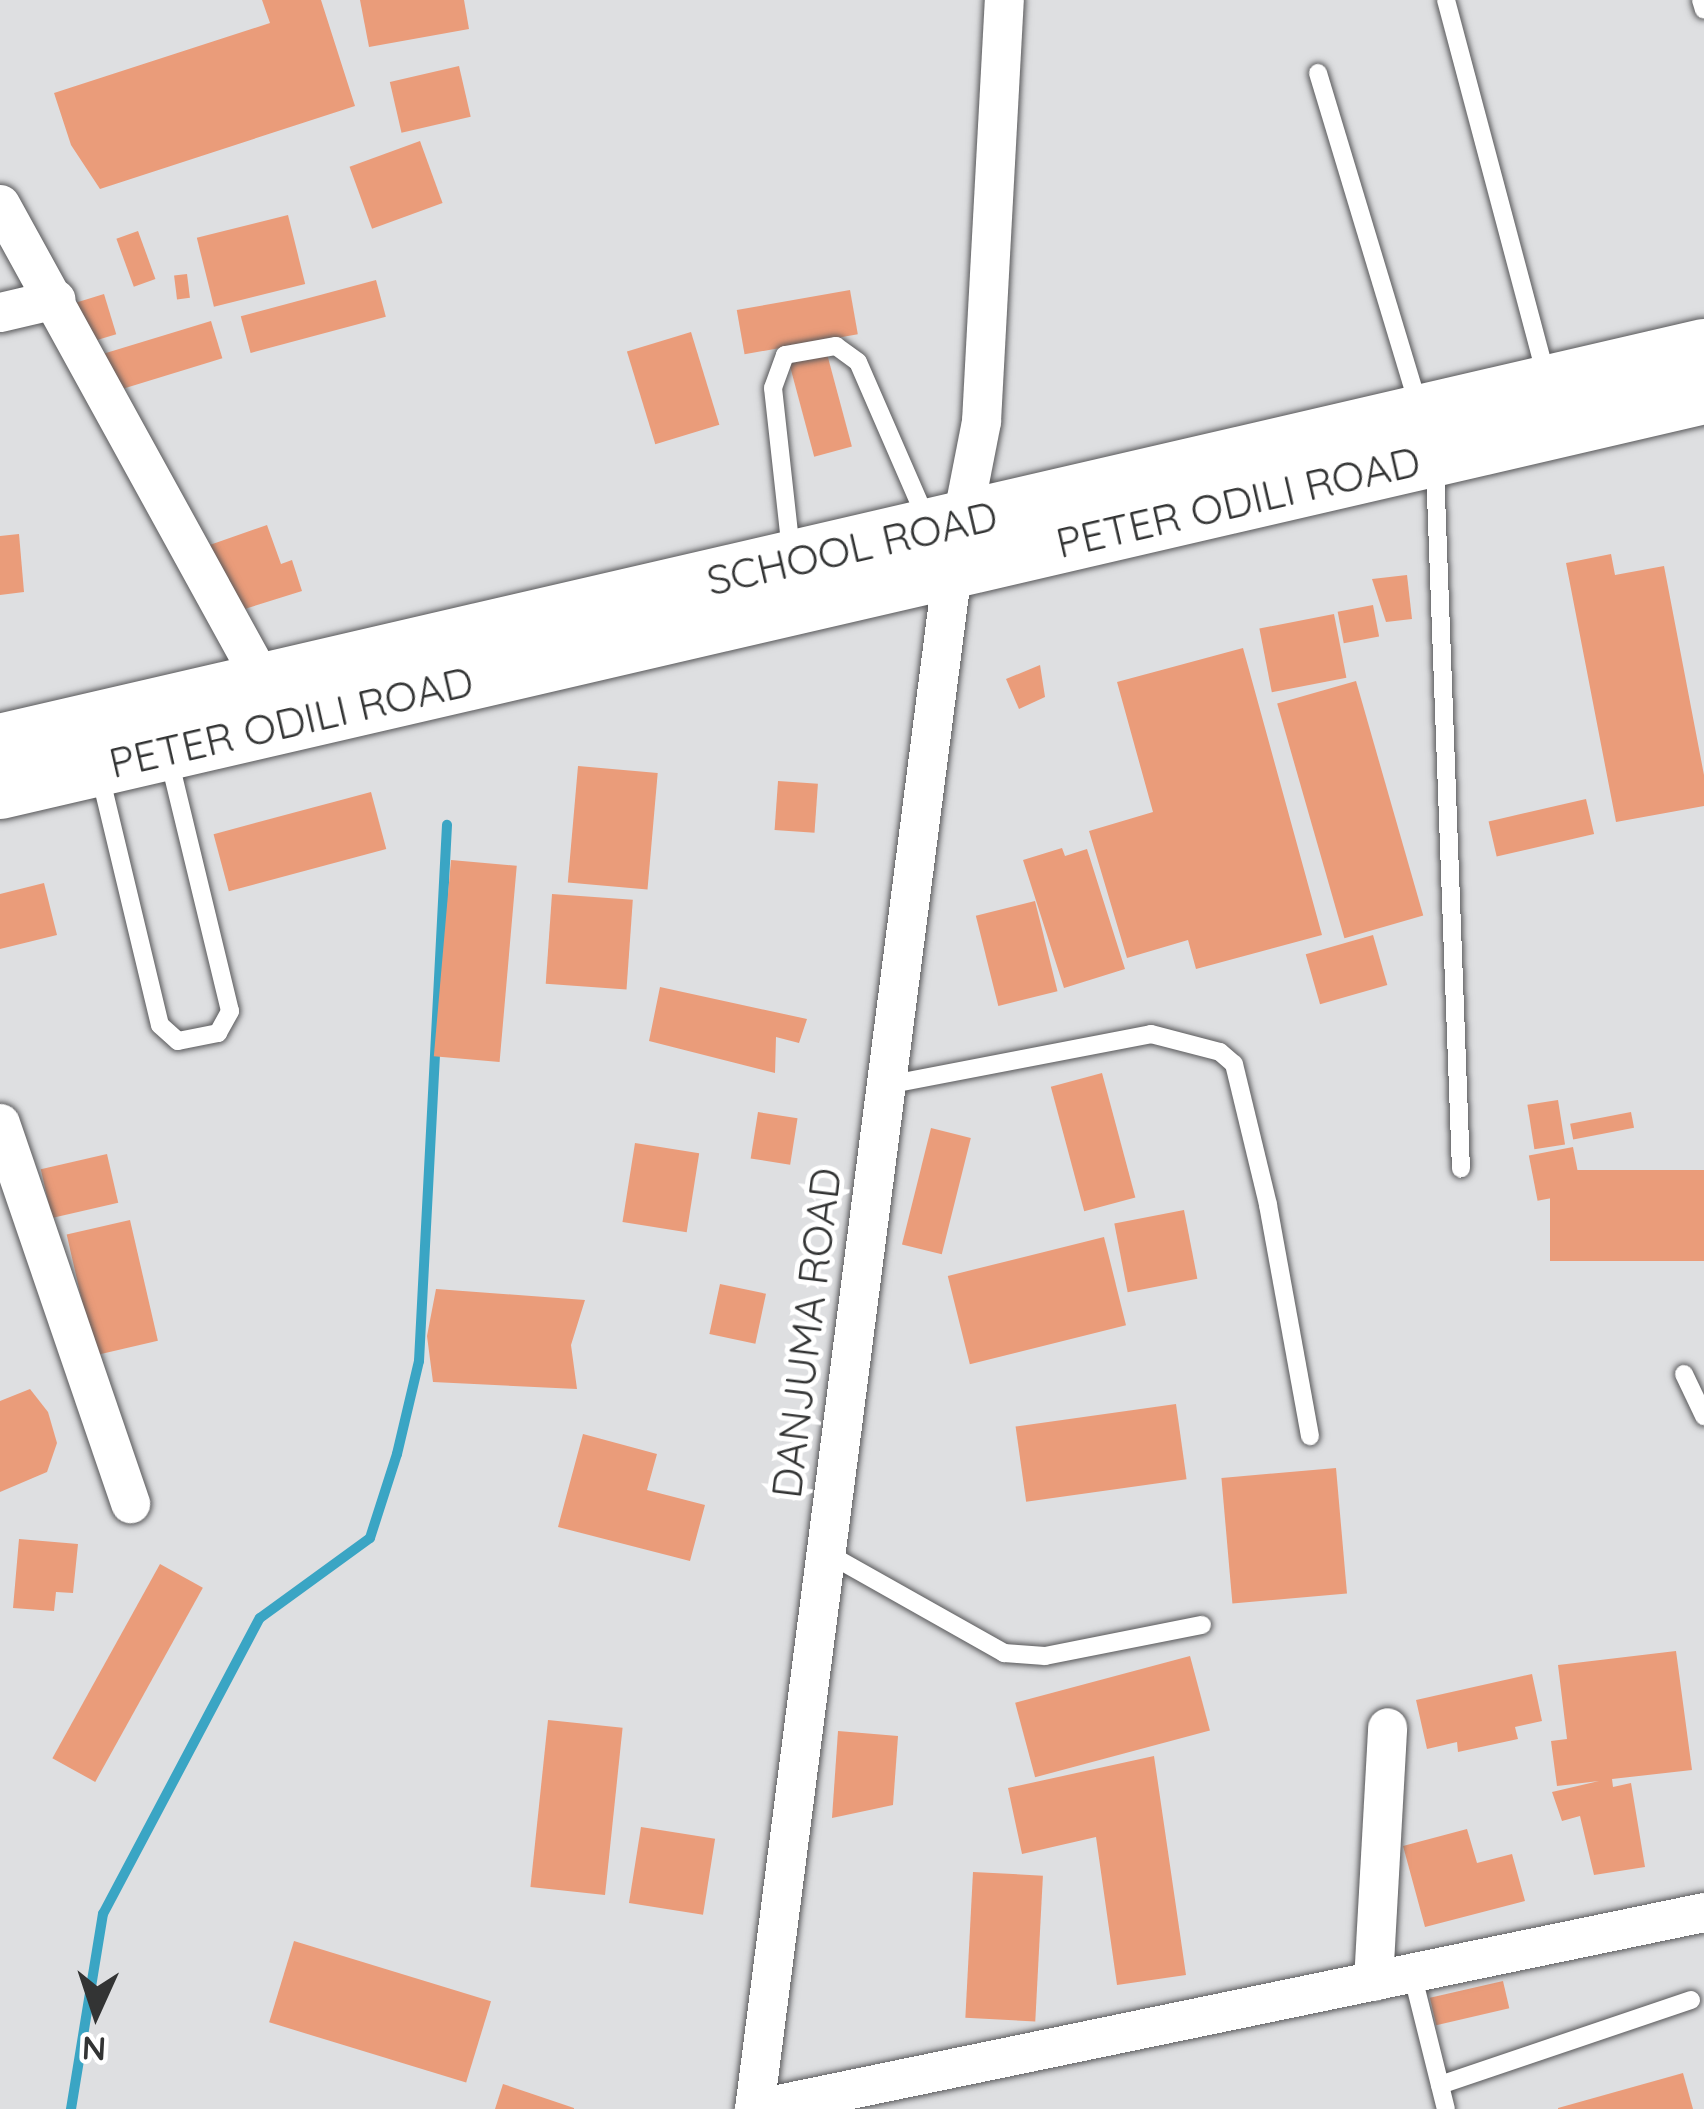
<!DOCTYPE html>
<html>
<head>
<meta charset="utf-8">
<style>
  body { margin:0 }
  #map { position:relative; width:1704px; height:2109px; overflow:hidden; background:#dedfe1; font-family:Quicksand,sans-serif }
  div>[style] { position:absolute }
  .stream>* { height:10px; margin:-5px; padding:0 5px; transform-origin:5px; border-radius:5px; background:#3aa5c4 }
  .building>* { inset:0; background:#ea9c7a; transform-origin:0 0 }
  .roads { filter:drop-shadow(0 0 3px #58585a) drop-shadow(0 0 3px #58585a) }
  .service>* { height:18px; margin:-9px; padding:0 9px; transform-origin:9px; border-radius:9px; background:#fff }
  .minor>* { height:39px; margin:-19.5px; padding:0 19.5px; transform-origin:19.5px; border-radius:19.5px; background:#fff }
  .primary>* { height:60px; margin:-30px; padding:0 30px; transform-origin:30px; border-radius:30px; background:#fff }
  span { translate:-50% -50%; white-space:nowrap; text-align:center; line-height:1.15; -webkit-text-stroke:10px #fff; paint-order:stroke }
  .street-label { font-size:42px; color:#333434 }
  .north { position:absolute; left:36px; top:1953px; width:120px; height:120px; -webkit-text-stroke:9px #fff; paint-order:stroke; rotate:183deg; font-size:33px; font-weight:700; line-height:48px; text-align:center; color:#333434 }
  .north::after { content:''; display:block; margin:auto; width:42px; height:54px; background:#333434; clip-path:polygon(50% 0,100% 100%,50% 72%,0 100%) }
</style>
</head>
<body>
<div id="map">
  <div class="stream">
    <div style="left:71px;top:2109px;width:198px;rotate:-80.7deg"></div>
    <div style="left:103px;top:1914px;width:335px;rotate:-62.1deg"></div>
    <div style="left:260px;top:1618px;width:136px;rotate:-36deg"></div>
    <div style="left:370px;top:1538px;width:88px;rotate:-72.2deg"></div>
    <div style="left:397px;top:1454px;width:96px;rotate:-76.7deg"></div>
    <div style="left:419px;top:1361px;width:537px;rotate:-87.01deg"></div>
  </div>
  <div class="building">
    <div style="clip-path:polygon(262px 0,321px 0,355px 106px,100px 189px,71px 145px,54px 93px,270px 23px)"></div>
    <div style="clip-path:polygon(360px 0,464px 0,469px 29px,369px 47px)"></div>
    <div style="left:459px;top:66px;width:52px;height:71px;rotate:77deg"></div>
    <div style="left:420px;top:141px;width:66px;height:75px;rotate:70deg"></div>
    <div style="left:288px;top:215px;width:71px;height:94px;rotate:76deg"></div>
    <div style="left:138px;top:231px;width:51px;height:23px;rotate:70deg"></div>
    <div style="left:187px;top:274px;width:24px;height:13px;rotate:83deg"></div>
    <div style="left:376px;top:280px;width:38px;height:140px;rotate:75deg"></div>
    <div style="left:850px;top:290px;width:45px;height:115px;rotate:80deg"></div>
    <div style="left:104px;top:294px;width:42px;height:33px;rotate:73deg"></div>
    <div style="left:211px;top:321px;width:39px;height:115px;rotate:73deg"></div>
    <div style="left:691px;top:332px;width:97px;height:67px;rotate:73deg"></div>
    <div style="left:826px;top:350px;width:100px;height:39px;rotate:75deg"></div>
    <div style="clip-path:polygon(267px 525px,281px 564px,292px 560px,302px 591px,235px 612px,204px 547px)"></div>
    <div style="clip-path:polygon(19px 534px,24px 592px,0 595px,0 536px)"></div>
    <div style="clip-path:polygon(1611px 554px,1615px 575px,1664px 566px,1704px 775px,1704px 806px,1616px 822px,1566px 563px)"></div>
    <div style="clip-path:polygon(1407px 575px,1412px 619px,1386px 622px,1372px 579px)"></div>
    <div style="left:1373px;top:605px;width:32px;height:36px;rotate:79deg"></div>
    <div style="left:1334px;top:614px;width:65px;height:76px;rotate:79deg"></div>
    <div style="clip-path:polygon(1243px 648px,1322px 935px,1196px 969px,1188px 940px,1127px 958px,1089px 831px,1153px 812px,1117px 682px)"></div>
    <div style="clip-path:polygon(1040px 665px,1045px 697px,1019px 709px,1006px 679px)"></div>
    <div style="left:1356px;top:681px;width:244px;height:82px;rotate:74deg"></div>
    <div style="left:578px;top:766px;width:80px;height:117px;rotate:5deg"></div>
    <div style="left:778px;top:781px;width:40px;height:49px;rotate:4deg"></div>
    <div style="left:371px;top:792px;width:59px;height:163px;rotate:75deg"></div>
    <div style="left:1586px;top:799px;width:36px;height:100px;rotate:77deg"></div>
    <div style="clip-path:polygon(1062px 848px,1065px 856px,1087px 849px,1125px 969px,1064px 988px,1023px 860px)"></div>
    <div style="left:451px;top:860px;width:66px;height:197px;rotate:5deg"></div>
    <div style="clip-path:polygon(44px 883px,57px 935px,0 949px,0 894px)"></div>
    <div style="left:552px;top:894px;width:81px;height:90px;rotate:4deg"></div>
    <div style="left:1035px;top:901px;width:93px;height:61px;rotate:76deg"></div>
    <div style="left:1373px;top:935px;width:52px;height:70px;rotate:74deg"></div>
    <div style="clip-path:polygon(660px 987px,807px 1019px,799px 1043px,776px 1037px,775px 1073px,649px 1041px)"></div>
    <div style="left:1102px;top:1073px;width:129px;height:53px;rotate:75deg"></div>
    <div style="left:1558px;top:1100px;width:45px;height:31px;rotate:81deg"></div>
    <div style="left:758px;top:1112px;width:40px;height:47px;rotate:9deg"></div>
    <div style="left:1631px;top:1112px;width:16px;height:62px;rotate:79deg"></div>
    <div style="left:931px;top:1128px;width:41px;height:120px;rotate:14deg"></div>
    <div style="left:635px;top:1143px;width:65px;height:80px;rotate:9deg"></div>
    <div style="left:1573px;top:1147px;width:46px;height:45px;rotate:79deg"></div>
    <div style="left:107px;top:1154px;width:50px;height:68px;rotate:77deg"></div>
    <div style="left:1704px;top:1170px;width:91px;height:154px;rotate:90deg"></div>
    <div style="left:1184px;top:1210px;width:70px;height:71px;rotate:79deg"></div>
    <div style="left:130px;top:1220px;width:124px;height:65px;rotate:77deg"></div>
    <div style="left:1104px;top:1237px;width:91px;height:161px;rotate:76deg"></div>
    <div style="left:720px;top:1284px;width:47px;height:51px;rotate:12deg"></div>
    <div style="clip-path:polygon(436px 1289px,585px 1300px,571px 1345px,577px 1389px,433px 1382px,427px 1336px)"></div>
    <div style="clip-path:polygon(30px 1389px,48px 1412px,57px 1443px,47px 1472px,0 1492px,0 1401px)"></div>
    <div style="left:1176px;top:1404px;width:76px;height:162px;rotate:82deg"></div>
    <div style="clip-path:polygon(583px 1434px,657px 1454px,647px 1490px,705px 1505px,690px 1561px,558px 1527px)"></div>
    <div style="left:1336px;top:1468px;width:126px;height:115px;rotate:85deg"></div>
    <div style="clip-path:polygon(19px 1539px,78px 1544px,73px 1593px,56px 1592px,54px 1611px,13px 1608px)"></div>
    <div style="left:160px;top:1564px;width:49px;height:222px;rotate:29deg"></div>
    <div style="clip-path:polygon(1676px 1651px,1692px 1770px,1612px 1779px,1613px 1787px,1631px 1783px,1645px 1867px,1594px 1875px,1580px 1816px,1562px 1821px,1552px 1792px,1599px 1781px,1557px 1786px,1551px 1741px,1567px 1739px,1558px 1665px)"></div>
    <div style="left:1190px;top:1656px;width:77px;height:181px;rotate:75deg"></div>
    <div style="clip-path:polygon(1532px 1674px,1542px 1721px,1515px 1727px,1518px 1739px,1458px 1752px,1457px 1742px,1427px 1749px,1416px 1700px)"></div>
    <div style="left:548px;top:1720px;width:75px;height:168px;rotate:6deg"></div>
    <div style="clip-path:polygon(838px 1731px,898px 1736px,893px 1805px,832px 1818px)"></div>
    <div style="clip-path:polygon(1154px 1756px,1186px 1975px,1117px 1985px,1096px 1837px,1022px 1854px,1008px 1788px)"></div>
    <div style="left:641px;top:1827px;width:75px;height:77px;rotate:9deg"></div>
    <div style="clip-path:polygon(1467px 1829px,1477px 1863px,1512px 1854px,1525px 1901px,1425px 1927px,1403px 1846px)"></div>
    <div style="left:973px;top:1872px;width:70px;height:146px;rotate:3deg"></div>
    <div style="left:294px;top:1941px;width:206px;height:85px;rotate:17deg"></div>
    <div style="left:1503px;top:1981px;width:28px;height:75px;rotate:77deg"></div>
    <div style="clip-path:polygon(1683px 2073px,1693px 2109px,1558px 2109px,1558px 2108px)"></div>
    <div style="clip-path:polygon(503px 2084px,574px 2108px,574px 2109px,495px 2109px)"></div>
  </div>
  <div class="roads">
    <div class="service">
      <div style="left:1446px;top:0;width:389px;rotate:75.1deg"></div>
      <div style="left:1701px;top:0;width:10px;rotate:73deg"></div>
      <div style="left:1318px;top:73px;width:347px;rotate:73.2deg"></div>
      <div style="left:1435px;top:468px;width:701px;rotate:87.88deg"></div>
      <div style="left:791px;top:551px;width:164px;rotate:-96.3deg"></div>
      <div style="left:773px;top:388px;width:35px;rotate:-70deg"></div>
      <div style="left:785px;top:355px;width:52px;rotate:-10deg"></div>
      <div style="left:836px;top:346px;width:27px;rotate:36deg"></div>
      <div style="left:858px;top:362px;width:173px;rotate:66.5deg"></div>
      <div style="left:99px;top:771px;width:261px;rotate:76.5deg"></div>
      <div style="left:160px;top:1025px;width:24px;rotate:42deg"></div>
      <div style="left:178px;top:1041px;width:41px;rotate:-11.3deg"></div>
      <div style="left:218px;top:1033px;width:25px;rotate:-61deg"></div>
      <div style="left:230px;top:1011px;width:260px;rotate:-103.6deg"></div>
      <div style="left:887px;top:1085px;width:269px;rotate:-10.9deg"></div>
      <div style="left:1151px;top:1034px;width:71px;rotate:14.6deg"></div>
      <div style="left:1220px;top:1052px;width:18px;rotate:41deg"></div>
      <div style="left:1234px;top:1064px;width:145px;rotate:76.4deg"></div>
      <div style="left:1268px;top:1205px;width:235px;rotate:79.7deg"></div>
      <div style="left:1684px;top:1374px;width:47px;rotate:64.5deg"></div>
      <div style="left:825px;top:1552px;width:206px;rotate:29.4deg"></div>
      <div style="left:1004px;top:1653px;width:41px;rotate:4.2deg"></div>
      <div style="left:1045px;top:1656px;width:160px;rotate:-11.2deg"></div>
      <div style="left:1412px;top:1973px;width:140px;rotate:76deg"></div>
      <div style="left:1440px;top:2085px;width:265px;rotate:-18.7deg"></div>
    </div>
    <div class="minor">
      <div style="left:0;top:204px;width:548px;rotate:61.19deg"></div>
      <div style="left:0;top:312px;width:57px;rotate:-13.1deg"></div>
      <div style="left:0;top:1123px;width:402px;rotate:71.1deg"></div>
      <div style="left:1373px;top:1981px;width:254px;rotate:-86.8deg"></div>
      <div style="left:754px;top:2109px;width:1553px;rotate:-82.67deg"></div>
      <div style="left:952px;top:569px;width:151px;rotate:-78.9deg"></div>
      <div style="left:981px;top:421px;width:422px;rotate:-86.9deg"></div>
      <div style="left:754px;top:2109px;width:970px;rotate:-11.72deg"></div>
    </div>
    <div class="primary">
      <div style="left:0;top:744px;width:1749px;rotate:-13.05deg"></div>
      <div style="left:0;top:789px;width:1749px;rotate:-13.05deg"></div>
    </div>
  </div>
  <div class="street-label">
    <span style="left:1238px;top:502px;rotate:-13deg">PETER ODILI ROAD</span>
    <span style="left:852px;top:548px;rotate:-13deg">SCHOOL ROAD</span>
    <span style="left:291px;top:722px;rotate:-13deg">PETER ODILI ROAD</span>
    <span style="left:806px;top:1333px;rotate:-83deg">DANJUMA ROAD</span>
  </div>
  <div class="north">N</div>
</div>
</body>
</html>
